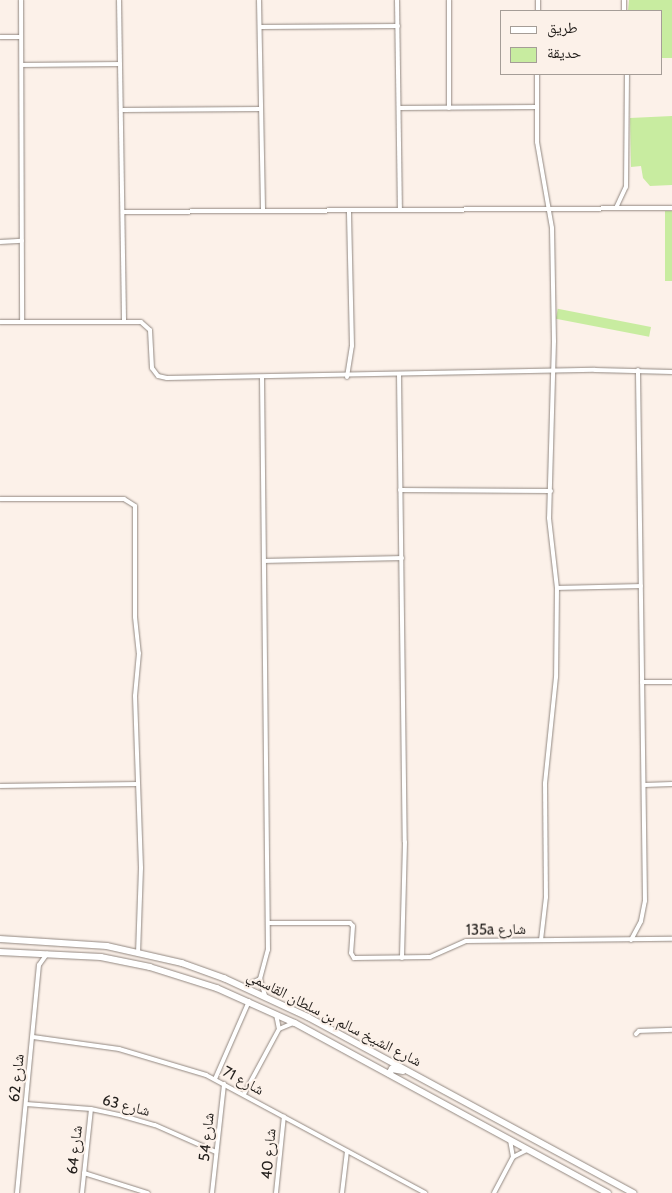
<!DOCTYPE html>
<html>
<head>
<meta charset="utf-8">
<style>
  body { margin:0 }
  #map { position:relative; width:672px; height:1193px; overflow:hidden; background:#fcf1e9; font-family:Cabin,"Noto Naskh Arabic",sans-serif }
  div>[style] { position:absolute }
  .green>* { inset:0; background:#c8eca0; transform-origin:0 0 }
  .roads { filter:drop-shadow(0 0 1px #928881) drop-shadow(0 0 1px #928881) }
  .street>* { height:4px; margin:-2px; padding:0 2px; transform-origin:2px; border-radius:2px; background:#fff }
  .secondary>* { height:5.5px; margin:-2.75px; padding:0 2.75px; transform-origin:2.75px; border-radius:2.75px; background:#fff }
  span { translate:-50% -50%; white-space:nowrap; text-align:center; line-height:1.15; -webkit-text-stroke:4px #fcf1e9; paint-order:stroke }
  .street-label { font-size:15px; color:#221e1b }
  .legend { position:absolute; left:500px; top:10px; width:162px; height:65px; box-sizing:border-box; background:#fcf1e9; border:1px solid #a59d97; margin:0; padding:6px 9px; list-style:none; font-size:15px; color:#221e1b }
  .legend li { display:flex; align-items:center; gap:10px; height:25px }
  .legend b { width:25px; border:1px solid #a59d97 }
</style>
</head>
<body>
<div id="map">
  <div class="green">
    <div style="clip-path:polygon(629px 0,672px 0,672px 58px,661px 58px,661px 11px,628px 11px)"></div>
    <div style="clip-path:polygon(672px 116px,672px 185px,650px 186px,643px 178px,641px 166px,631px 167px,630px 118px)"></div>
    <div style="left:665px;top:211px;width:7px;height:70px"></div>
    <div style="left:651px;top:327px;width:10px;height:95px;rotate:101deg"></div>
  </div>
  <div class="roads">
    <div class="street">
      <div style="left:21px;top:0;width:322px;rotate:89.8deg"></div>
      <div style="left:119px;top:0;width:321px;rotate:89.1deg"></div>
      <div style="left:259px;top:0;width:211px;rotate:88.9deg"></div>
      <div style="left:397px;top:0;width:210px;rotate:89.2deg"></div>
      <div style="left:624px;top:0;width:11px;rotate:90deg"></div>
      <div style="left:538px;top:11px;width:11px;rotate:-90deg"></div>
      <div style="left:260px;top:27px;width:138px;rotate:-0.4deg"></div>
      <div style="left:0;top:37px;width:21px"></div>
      <div style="left:22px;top:65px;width:98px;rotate:-0.6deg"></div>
      <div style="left:537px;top:74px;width:68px;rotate:90deg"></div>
      <div style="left:537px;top:142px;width:87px;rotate:80.1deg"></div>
      <div style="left:552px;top:228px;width:113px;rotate:89deg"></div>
      <div style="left:554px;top:341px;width:177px;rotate:91.6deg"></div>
      <div style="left:549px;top:518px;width:70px;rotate:83.5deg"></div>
      <div style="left:557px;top:588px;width:89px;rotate:90.6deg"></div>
      <div style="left:556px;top:677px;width:107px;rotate:95.9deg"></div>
      <div style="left:545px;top:783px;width:114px;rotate:89.5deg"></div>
      <div style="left:546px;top:897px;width:43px;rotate:96.6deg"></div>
      <div style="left:399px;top:108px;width:138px;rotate:-0.4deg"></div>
      <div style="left:449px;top:108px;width:108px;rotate:-90deg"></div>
      <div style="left:123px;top:110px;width:138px;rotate:-0.4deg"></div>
      <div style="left:616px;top:208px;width:23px;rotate:-65deg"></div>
      <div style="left:626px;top:187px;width:113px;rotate:-89.5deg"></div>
      <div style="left:124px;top:212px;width:548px;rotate:-0.42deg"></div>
      <div style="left:0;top:242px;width:22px;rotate:-3deg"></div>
      <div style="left:0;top:322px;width:141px"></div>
      <div style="left:141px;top:322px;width:12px;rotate:42deg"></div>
      <div style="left:150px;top:330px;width:38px;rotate:87deg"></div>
      <div style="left:152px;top:368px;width:10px;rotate:53deg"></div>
      <div style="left:158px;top:376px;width:9px;rotate:13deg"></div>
      <div style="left:167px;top:378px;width:428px;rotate:-1.1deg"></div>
      <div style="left:595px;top:370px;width:77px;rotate:1.5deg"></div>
      <div style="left:399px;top:374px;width:468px;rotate:89.3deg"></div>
      <div style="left:405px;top:842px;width:116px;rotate:91.5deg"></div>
      <div style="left:347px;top:377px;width:31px;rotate:-81deg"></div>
      <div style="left:352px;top:346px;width:135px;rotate:-91.3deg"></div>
      <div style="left:400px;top:490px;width:151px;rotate:0.4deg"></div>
      <div style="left:0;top:499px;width:124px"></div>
      <div style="left:124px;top:499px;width:13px;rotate:32deg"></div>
      <div style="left:135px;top:506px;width:111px;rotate:90deg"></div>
      <div style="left:135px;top:617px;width:36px;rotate:84deg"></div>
      <div style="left:139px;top:653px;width:43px;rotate:95.3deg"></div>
      <div style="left:135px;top:696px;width:172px;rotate:88deg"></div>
      <div style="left:141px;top:868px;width:84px;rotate:92deg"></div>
      <div style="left:264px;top:561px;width:138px;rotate:-1.2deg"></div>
      <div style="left:557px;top:588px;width:84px;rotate:-1.4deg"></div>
      <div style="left:642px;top:682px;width:30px"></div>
      <div style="left:644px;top:785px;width:28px;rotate:-2deg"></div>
      <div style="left:0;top:786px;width:136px;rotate:-0.8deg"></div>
      <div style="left:268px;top:923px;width:82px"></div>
      <div style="left:350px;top:923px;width:4px;rotate:45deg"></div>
      <div style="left:353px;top:926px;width:27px;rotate:94deg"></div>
      <div style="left:351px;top:953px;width:6px;rotate:59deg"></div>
      <div style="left:354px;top:958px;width:76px;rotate:-0.8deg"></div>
      <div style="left:430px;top:957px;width:39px;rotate:-24deg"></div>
      <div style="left:466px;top:941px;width:206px;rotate:-0.6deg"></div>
      <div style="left:631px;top:940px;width:21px;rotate:-62deg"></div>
      <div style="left:641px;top:921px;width:20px;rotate:-79deg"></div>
      <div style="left:645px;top:901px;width:531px;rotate:-90.76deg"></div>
      <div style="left:260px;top:979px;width:17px;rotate:73deg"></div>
      <div style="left:245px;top:986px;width:17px;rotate:-25deg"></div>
      <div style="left:260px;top:979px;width:30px;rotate:-75deg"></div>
      <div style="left:268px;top:950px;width:572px;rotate:-90.6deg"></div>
      <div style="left:276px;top:1014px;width:15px;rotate:79deg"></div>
      <div style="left:636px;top:1034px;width:4px;rotate:-45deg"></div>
      <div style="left:639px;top:1031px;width:33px;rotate:-2deg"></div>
      <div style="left:33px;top:1037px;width:87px;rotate:7.9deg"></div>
      <div style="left:119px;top:1049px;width:91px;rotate:16.6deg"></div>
      <div style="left:206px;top:1075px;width:249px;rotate:28.3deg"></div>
      <div style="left:215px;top:1079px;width:85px;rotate:-66.4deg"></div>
      <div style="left:244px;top:1094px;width:74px;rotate:-61.7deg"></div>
      <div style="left:279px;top:1029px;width:15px;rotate:-23deg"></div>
      <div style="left:26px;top:1104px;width:65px;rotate:4.4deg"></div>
      <div style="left:91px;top:1109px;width:33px;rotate:12deg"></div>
      <div style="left:123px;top:1116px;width:33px;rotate:16deg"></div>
      <div style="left:155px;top:1125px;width:67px;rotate:23.9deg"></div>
      <div style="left:510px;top:1140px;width:17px;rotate:80deg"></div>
      <div style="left:84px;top:1173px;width:67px;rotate:17.4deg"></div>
      <div style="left:17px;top:1193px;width:229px;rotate:-84.5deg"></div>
      <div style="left:39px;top:965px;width:14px;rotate:-54deg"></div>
      <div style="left:82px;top:1193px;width:84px;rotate:-83.9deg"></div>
      <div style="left:212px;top:1193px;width:110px;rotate:-83.7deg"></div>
      <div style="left:276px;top:1193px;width:77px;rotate:-84.1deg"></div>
      <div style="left:342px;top:1193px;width:42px;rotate:-83.2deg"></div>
      <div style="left:494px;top:1193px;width:41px;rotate:-62.2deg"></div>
      <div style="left:513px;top:1157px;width:16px;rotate:-27deg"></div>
    </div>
    <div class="secondary">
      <div style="left:0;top:939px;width:107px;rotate:3.7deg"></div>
      <div style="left:107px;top:946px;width:77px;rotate:12.8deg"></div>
      <div style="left:182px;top:963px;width:45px;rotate:19.7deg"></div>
      <div style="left:224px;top:978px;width:93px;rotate:24.9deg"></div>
      <div style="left:308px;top:1017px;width:370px;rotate:28.4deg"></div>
      <div style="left:0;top:952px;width:101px;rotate:2.8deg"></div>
      <div style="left:101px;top:957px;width:50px;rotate:11.5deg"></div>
      <div style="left:150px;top:967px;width:70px;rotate:17.4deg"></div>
      <div style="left:217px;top:988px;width:85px;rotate:24.2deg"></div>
      <div style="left:295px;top:1023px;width:356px;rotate:28.5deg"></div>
      <div style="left:389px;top:1074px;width:6px;rotate:-59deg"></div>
      <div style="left:392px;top:1069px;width:11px;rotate:10deg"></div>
    </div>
  </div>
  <div class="street-label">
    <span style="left:496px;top:930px;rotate:-1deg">135a شارع</span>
    <span style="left:334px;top:1019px;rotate:27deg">شارع الشيخ سالم بن سلطان القاسمي</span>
    <span style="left:17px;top:1078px;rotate:-84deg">شارع 62</span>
    <span style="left:243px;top:1081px;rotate:28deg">شارع 71</span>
    <span style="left:126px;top:1106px;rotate:14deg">شارع 63</span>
    <span style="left:207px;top:1137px;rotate:-84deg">شارع 54</span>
    <span style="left:75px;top:1150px;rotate:-84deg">شارع 64</span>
    <span style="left:269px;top:1154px;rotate:-85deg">شارع 40</span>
  </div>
  <ul class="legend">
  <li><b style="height:6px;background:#fff"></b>طريق</li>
  <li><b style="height:14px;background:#c8eca0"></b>حديقة</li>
  </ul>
</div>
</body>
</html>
